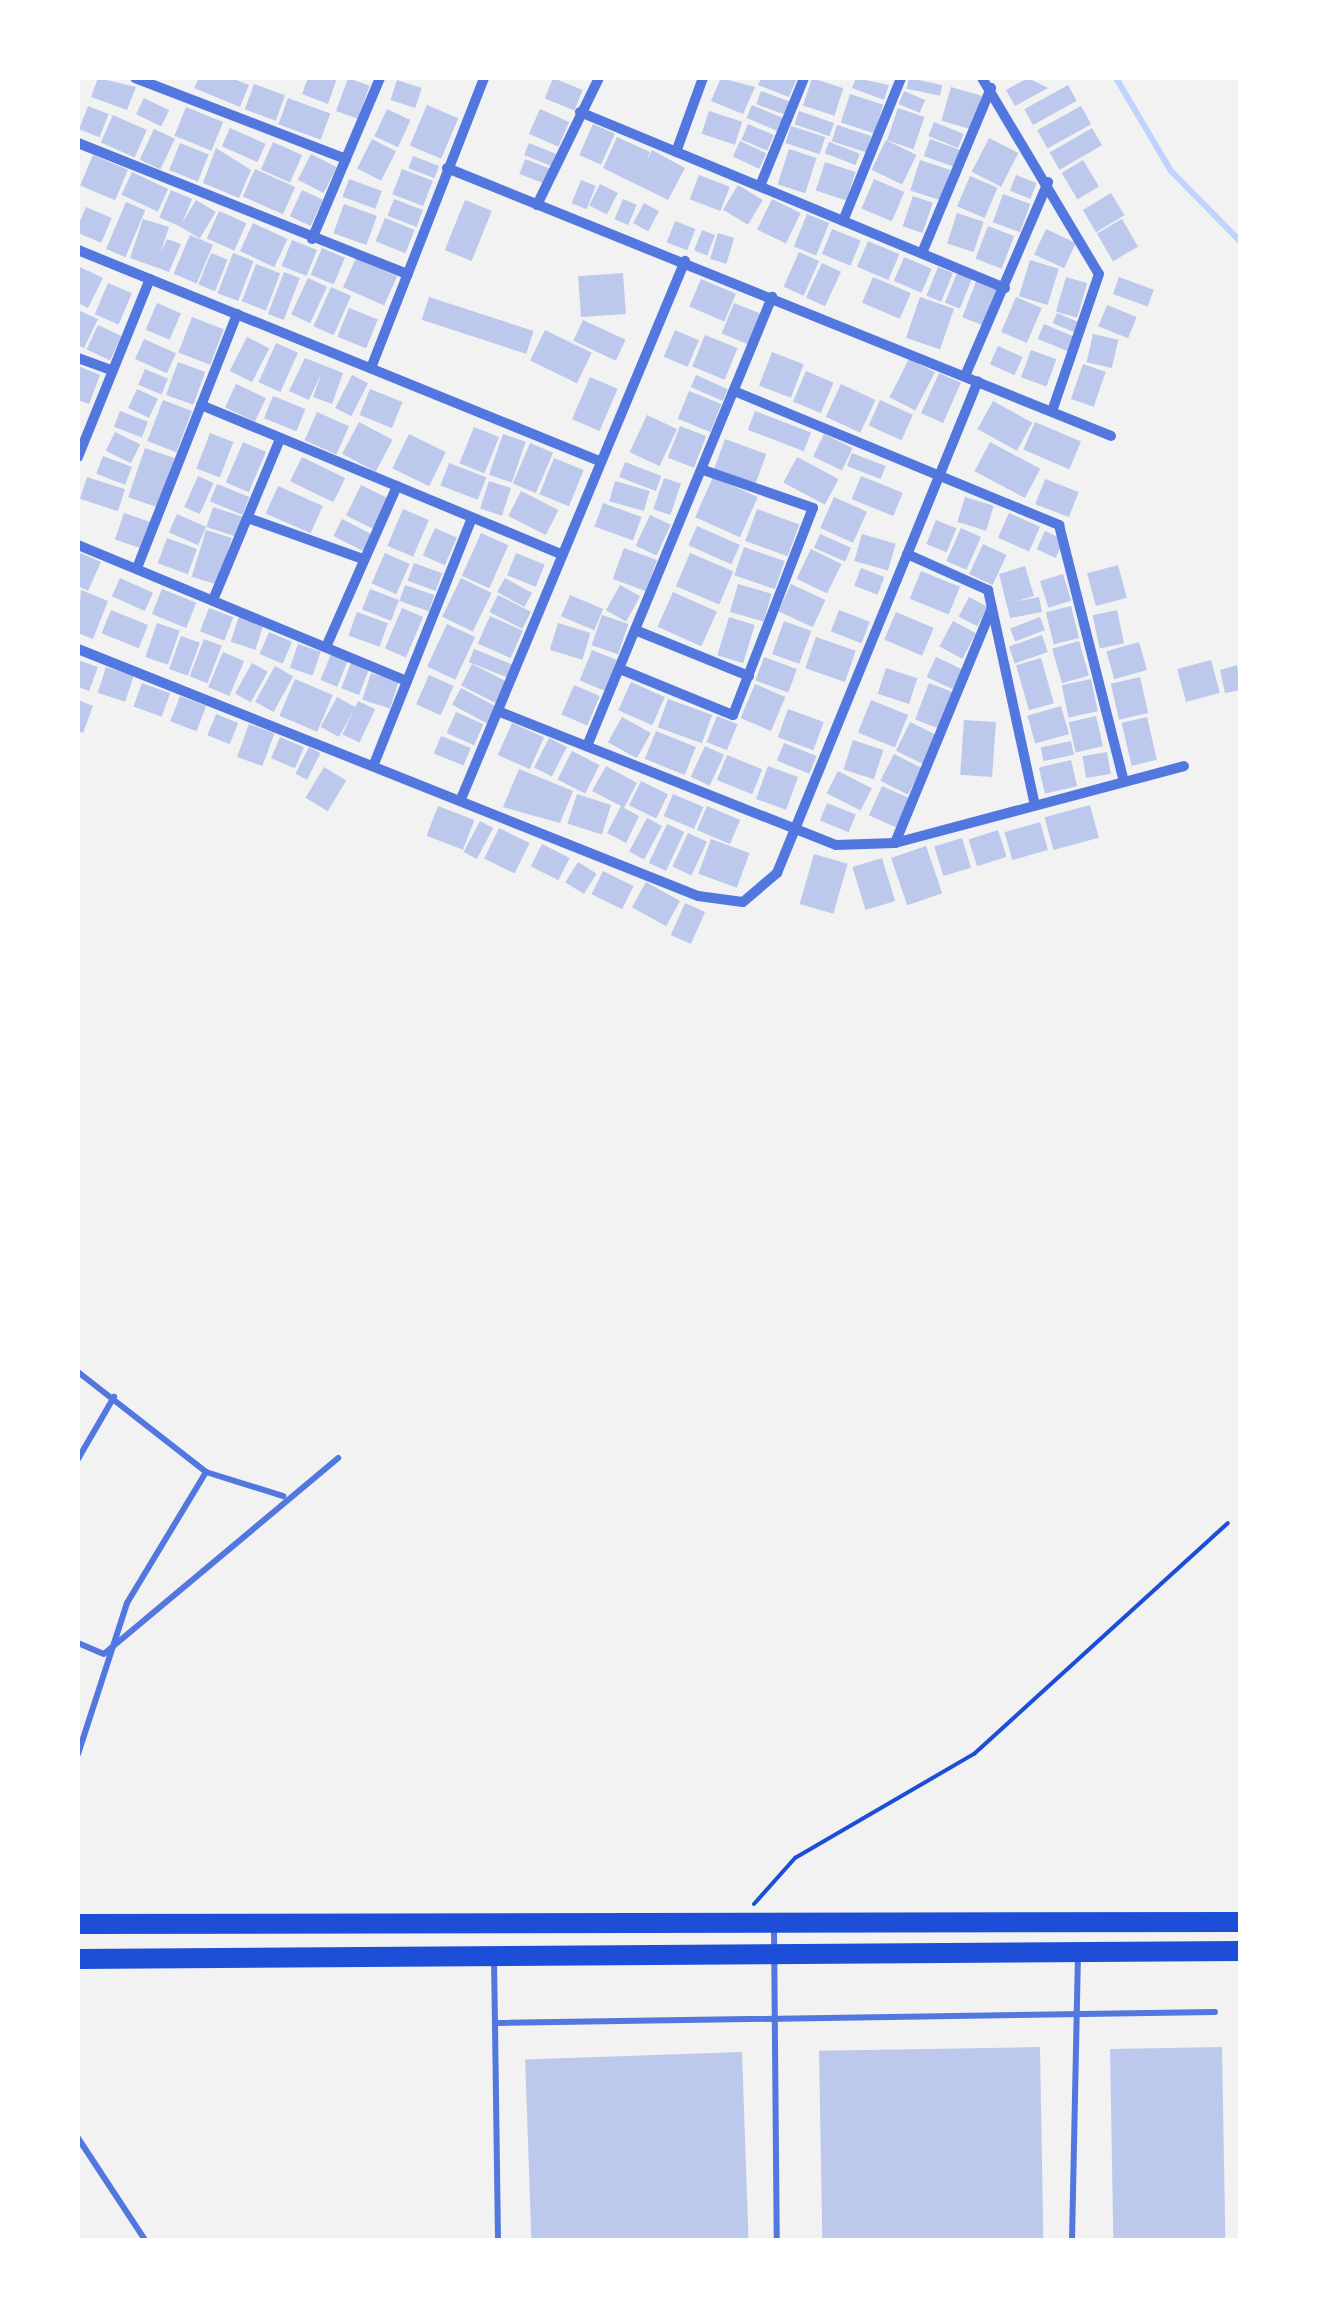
<!DOCTYPE html>
<html>
<head>
<meta charset="utf-8">
<style>
  body { margin:0 }
  #map { position:relative; width:1318px; height:2318px; overflow:hidden; background:#f2f2f2; font-family:"DM Sans",sans-serif }
  div>[style] { position:absolute }
  .stream>* { height:6px; margin:-3px; padding:0 3px; transform-origin:3px; border-radius:3px; background:#bfd3fe }
  .building>* { inset:0; background:#bdc9ec; transform-origin:0 0 }
  .path>* { height:4px; margin:-2px; padding:0 2px; transform-origin:2px; border-radius:2px; background:#1d4ed8 }
  .service>* { height:6px; margin:-3px; padding:0 3px; transform-origin:3px; border-radius:3px; background:#5277de }
  .minor>* { height:10px; margin:-5px; padding:0 5px; transform-origin:5px; border-radius:5px; background:#5277de }
  .trunk>* { height:20px; margin:-10px; padding:0 10px; transform-origin:10px; border-radius:10px; background:#1d4ed8 }
  span { translate:-50% -50%; white-space:nowrap; text-align:center; line-height:1.15; -webkit-text-stroke:10px #fff; paint-order:stroke }
  .frame { position:absolute; inset:0; border:80px solid #fff; pointer-events:none }
</style>
</head>
<body>
<div id="map">
  <div class="stream">
    <div style="left:1116px;top:78px;width:108px;rotate:59.4deg"></div>
    <div style="left:1171px;top:171px;width:98px;rotate:45.4deg"></div>
  </div>
  <div class="building">
    <div style="clip-path:polygon(98px 78px,136px 87px,127px 110px,91px 97px)"></div>
    <div style="clip-path:polygon(199px 78px,231px 78px,249px 85px,240px 107px,194px 88px)"></div>
    <div style="clip-path:polygon(308px 78px,337px 78px,328px 104px,302px 94px)"></div>
    <div style="left:348px;top:78px;width:23px;height:35px;rotate:20deg"></div>
    <div style="left:553px;top:78px;width:32px;height:22px;rotate:22deg"></div>
    <div style="clip-path:polygon(721px 78px,755px 87px,743px 114px,711px 101px)"></div>
    <div style="clip-path:polygon(761px 78px,797px 78px,789px 97px,758px 85px)"></div>
    <div style="left:812px;top:78px;width:33px;height:29px;rotate:18deg"></div>
    <div style="clip-path:polygon(856px 78px,889px 85px,884px 100px,852px 88px)"></div>
    <div style="left:909px;top:78px;width:34px;height:11px;rotate:12deg"></div>
    <div style="clip-path:polygon(1028px 78px,1048px 88px,1015px 106px,1006px 90px)"></div>
    <div style="left:397px;top:80px;width:26px;height:21px;rotate:18deg"></div>
    <div style="left:254px;top:84px;width:33px;height:27px;rotate:20deg"></div>
    <div style="left:1068px;top:85px;width:18px;height:50px;rotate:61deg"></div>
    <div style="left:951px;top:87px;width:32px;height:35px;rotate:16deg"></div>
    <div style="left:761px;top:91px;width:30px;height:14px;rotate:20deg"></div>
    <div style="left:904px;top:91px;width:23px;height:14px;rotate:23deg"></div>
    <div style="left:850px;top:94px;width:35px;height:30px;rotate:18deg"></div>
    <div style="left:144px;top:98px;width:28px;height:18px;rotate:26deg"></div>
    <div style="left:288px;top:98px;width:45px;height:28px;rotate:20deg"></div>
    <div style="left:427px;top:105px;width:34px;height:44px;rotate:23deg"></div>
    <div style="left:752px;top:105px;width:34px;height:14px;rotate:23deg"></div>
    <div style="left:88px;top:106px;width:22px;height:25px;rotate:21deg"></div>
    <div style="left:1081px;top:106px;width:21px;height:50px;rotate:61deg"></div>
    <div style="left:186px;top:107px;width:40px;height:31px;rotate:22deg"></div>
    <div style="left:898px;top:108px;width:28px;height:34px;rotate:19deg"></div>
    <div style="left:387px;top:109px;width:26px;height:30px;rotate:25deg"></div>
    <div style="left:540px;top:109px;width:32px;height:27px;rotate:24deg"></div>
    <div style="left:709px;top:111px;width:35px;height:24px;rotate:18deg"></div>
    <div style="left:799px;top:111px;width:37px;height:14px;rotate:19deg"></div>
    <div style="left:113px;top:115px;width:37px;height:30px;rotate:24deg"></div>
    <div style="left:934px;top:122px;width:32px;height:15px;rotate:22deg"></div>
    <div style="left:593px;top:124px;width:24px;height:34px;rotate:24deg"></div>
    <div style="left:748px;top:124px;width:28px;height:17px;rotate:23deg"></div>
    <div style="left:837px;top:125px;width:36px;height:17px;rotate:18deg"></div>
    <div style="left:791px;top:126px;width:36px;height:18px;rotate:18deg"></div>
    <div style="left:230px;top:128px;width:39px;height:20px;rotate:24deg"></div>
    <div style="left:1092px;top:128px;width:20px;height:49px;rotate:60deg"></div>
    <div style="left:154px;top:129px;width:23px;height:34px;rotate:25deg"></div>
    <div style="clip-path:polygon(617px 137px,650px 152px,646px 163px,652px 150px,685px 168px,668px 200px,603px 168px)"></div>
    <div style="left:989px;top:138px;width:33px;height:38px;rotate:27deg"></div>
    <div style="left:372px;top:139px;width:27px;height:33px;rotate:27deg"></div>
    <div style="left:930px;top:139px;width:32px;height:18px;rotate:20deg"></div>
    <div style="left:886px;top:140px;width:34px;height:33px;rotate:26deg"></div>
    <div style="left:740px;top:141px;width:29px;height:17px;rotate:25deg"></div>
    <div style="left:273px;top:142px;width:32px;height:30px;rotate:24deg"></div>
    <div style="left:829px;top:142px;width:33px;height:12px;rotate:21deg"></div>
    <div style="left:180px;top:143px;width:31px;height:29px;rotate:22deg"></div>
    <div style="left:529px;top:143px;width:29px;height:13px;rotate:22deg"></div>
    <div style="clip-path:polygon(216px 148px,251px 170px,239px 198px,203px 183px)"></div>
    <div style="left:789px;top:149px;width:29px;height:37px;rotate:18deg"></div>
    <div style="left:311px;top:154px;width:29px;height:29px;rotate:27deg"></div>
    <div style="left:93px;top:155px;width:38px;height:33px;rotate:23deg"></div>
    <div style="left:413px;top:156px;width:28px;height:13px;rotate:21deg"></div>
    <div style="left:525px;top:159px;width:28px;height:16px;rotate:21deg"></div>
    <div style="left:920px;top:160px;width:32px;height:32px;rotate:18deg"></div>
    <div style="left:1083px;top:160px;width:31px;height:25px;rotate:59deg"></div>
    <div style="left:825px;top:162px;width:32px;height:30px;rotate:18deg"></div>
    <div style="left:255px;top:169px;width:44px;height:30px;rotate:24deg"></div>
    <div style="left:402px;top:169px;width:33px;height:27px;rotate:21deg"></div>
    <div style="left:132px;top:172px;width:40px;height:25px;rotate:25deg"></div>
    <div style="left:699px;top:175px;width:33px;height:26px;rotate:21deg"></div>
    <div style="left:1016px;top:175px;width:22px;height:17px;rotate:21deg"></div>
    <div style="left:970px;top:176px;width:30px;height:33px;rotate:23deg"></div>
    <div style="left:349px;top:179px;width:35px;height:19px;rotate:20deg"></div>
    <div style="left:874px;top:179px;width:33px;height:32px;rotate:23deg"></div>
    <div style="left:581px;top:180px;width:16px;height:25px;rotate:22deg"></div>
    <div style="left:600px;top:184px;width:20px;height:24px;rotate:27deg"></div>
    <div style="left:738px;top:185px;width:29px;height:29px;rotate:31deg"></div>
    <div style="left:171px;top:190px;width:23px;height:30px;rotate:23deg"></div>
    <div style="left:302px;top:190px;width:23px;height:29px;rotate:25deg"></div>
    <div style="left:1111px;top:193px;width:26px;height:33px;rotate:59deg"></div>
    <div style="left:1003px;top:194px;width:29px;height:30px;rotate:20deg"></div>
    <div style="left:913px;top:196px;width:21px;height:32px;rotate:19deg"></div>
    <div style="left:394px;top:199px;width:31px;height:18px;rotate:21deg"></div>
    <div style="left:623px;top:199px;width:15px;height:22px;rotate:23deg"></div>
    <div style="left:772px;top:199px;width:32px;height:34px;rotate:26deg"></div>
    <div style="left:196px;top:200px;width:23px;height:31px;rotate:31deg"></div>
    <div style="left:465px;top:200px;width:29px;height:54px;rotate:22deg"></div>
    <div style="left:126px;top:202px;width:21px;height:51px;rotate:23deg"></div>
    <div style="left:644px;top:203px;width:17px;height:23px;rotate:28deg"></div>
    <div style="left:344px;top:204px;width:35px;height:31px;rotate:20deg"></div>
    <div style="left:86px;top:207px;width:28px;height:27px;rotate:23deg"></div>
    <div style="left:219px;top:211px;width:30px;height:30px;rotate:24deg"></div>
    <div style="left:957px;top:213px;width:28px;height:32px;rotate:18deg"></div>
    <div style="left:807px;top:214px;width:24px;height:35px;rotate:22deg"></div>
    <div style="left:385px;top:218px;width:32px;height:25px;rotate:22deg"></div>
    <div style="clip-path:polygon(143px 219px,169px 227px,160px 254px,167px 239px,181px 244px,169px 272px,130px 258px)"></div>
    <div style="left:1122px;top:219px;width:32px;height:29px;rotate:60deg"></div>
    <div style="left:675px;top:221px;width:22px;height:23px;rotate:21deg"></div>
    <div style="left:253px;top:223px;width:38px;height:31px;rotate:25deg"></div>
    <div style="left:988px;top:226px;width:28px;height:35px;rotate:21deg"></div>
    <div style="left:832px;top:229px;width:31px;height:27px;rotate:22deg"></div>
    <div style="left:1046px;top:229px;width:33px;height:28px;rotate:25deg"></div>
    <div style="left:702px;top:230px;width:14px;height:22px;rotate:21deg"></div>
    <div style="left:718px;top:233px;width:17px;height:27px;rotate:17deg"></div>
    <div style="left:190px;top:235px;width:25px;height:42px;rotate:23deg"></div>
    <div style="left:292px;top:240px;width:27px;height:28px;rotate:22deg"></div>
    <div style="left:868px;top:241px;width:34px;height:28px;rotate:23deg"></div>
    <div style="left:322px;top:248px;width:25px;height:29px;rotate:23deg"></div>
    <div style="left:799px;top:252px;width:22px;height:38px;rotate:24deg"></div>
    <div style="left:211px;top:253px;width:18px;height:34px;rotate:22deg"></div>
    <div style="left:233px;top:253px;width:22px;height:43px;rotate:21deg"></div>
    <div style="left:904px;top:257px;width:30px;height:26px;rotate:23deg"></div>
    <div style="left:356px;top:258px;width:45px;height:32px;rotate:24deg"></div>
    <div style="left:1030px;top:260px;width:30px;height:38px;rotate:17deg"></div>
    <div style="left:822px;top:263px;width:21px;height:38px;rotate:25deg"></div>
    <div style="left:256px;top:264px;width:26px;height:40px;rotate:21deg"></div>
    <div style="clip-path:polygon(80px 267px,103px 278px,88px 308px,78px 303px)"></div>
    <div style="left:938px;top:267px;width:16px;height:31px;rotate:22deg"></div>
    <div style="left:284px;top:272px;width:17px;height:45px;rotate:21deg"></div>
    <div style="left:623px;top:273px;width:41px;height:45px;rotate:86deg"></div>
    <div style="left:957px;top:273px;width:16px;height:32px;rotate:22deg"></div>
    <div style="left:873px;top:277px;width:41px;height:28px;rotate:23deg"></div>
    <div style="left:1066px;top:277px;width:22px;height:36px;rotate:16deg"></div>
    <div style="left:1119px;top:277px;width:37px;height:18px;rotate:20deg"></div>
    <div style="left:308px;top:278px;width:21px;height:40px;rotate:25deg"></div>
    <div style="left:701px;top:279px;width:38px;height:30px;rotate:23deg"></div>
    <div style="left:977px;top:279px;width:22px;height:41px;rotate:21deg"></div>
    <div style="left:108px;top:283px;width:26px;height:34px;rotate:23deg"></div>
    <div style="left:331px;top:287px;width:22px;height:43px;rotate:24deg"></div>
    <div style="left:429px;top:297px;width:110px;height:24px;rotate:18deg"></div>
    <div style="left:920px;top:297px;width:36px;height:43px;rotate:19deg"></div>
    <div style="left:1016px;top:297px;width:28px;height:38px;rotate:23deg"></div>
    <div style="left:157px;top:303px;width:26px;height:29px;rotate:23deg"></div>
    <div style="left:734px;top:303px;width:29px;height:33px;rotate:22deg"></div>
    <div style="left:1107px;top:305px;width:32px;height:23px;rotate:22deg"></div>
    <div style="left:349px;top:308px;width:31px;height:31px;rotate:22deg"></div>
    <div style="clip-path:polygon(80px 311px,98px 319px,84px 348px,78px 345px)"></div>
    <div style="left:1057px;top:313px;width:23px;height:11px;rotate:23deg"></div>
    <div style="left:192px;top:317px;width:34px;height:38px;rotate:21deg"></div>
    <div style="left:583px;top:320px;width:47px;height:23px;rotate:25deg"></div>
    <div style="left:1044px;top:324px;width:34px;height:16px;rotate:23deg"></div>
    <div style="left:98px;top:325px;width:26px;height:27px;rotate:25deg"></div>
    <div style="left:545px;top:330px;width:52px;height:34px;rotate:26deg"></div>
    <div style="left:675px;top:330px;width:26px;height:29px;rotate:23deg"></div>
    <div style="left:1093px;top:334px;width:26px;height:29px;rotate:13deg"></div>
    <div style="left:705px;top:335px;width:35px;height:34px;rotate:22deg"></div>
    <div style="left:247px;top:337px;width:25px;height:38px;rotate:27deg"></div>
    <div style="left:144px;top:339px;width:35px;height:22px;rotate:24deg"></div>
    <div style="left:276px;top:343px;width:24px;height:43px;rotate:24deg"></div>
    <div style="left:998px;top:346px;width:27px;height:20px;rotate:24deg"></div>
    <div style="left:1031px;top:350px;width:27px;height:29px;rotate:20deg"></div>
    <div style="left:772px;top:352px;width:34px;height:36px;rotate:21deg"></div>
    <div style="clip-path:polygon(305px 358px,343px 373px,332px 404px,313px 397px,322px 372px,309px 400px,289px 391px)"></div>
    <div style="left:909px;top:359px;width:29px;height:43px;rotate:27deg"></div>
    <div style="left:178px;top:362px;width:29px;height:35px;rotate:20deg"></div>
    <div style="left:1083px;top:364px;width:24px;height:37px;rotate:19deg"></div>
    <div style="clip-path:polygon(78px 366px,100px 375px,89px 404px,78px 400px)"></div>
    <div style="left:145px;top:369px;width:25px;height:17px;rotate:23deg"></div>
    <div style="left:806px;top:371px;width:30px;height:33px;rotate:23deg"></div>
    <div style="left:939px;top:373px;width:24px;height:44px;rotate:24deg"></div>
    <div style="left:352px;top:375px;width:18px;height:37px;rotate:27deg"></div>
    <div style="left:696px;top:375px;width:35px;height:13px;rotate:24deg"></div>
    <div style="left:590px;top:377px;width:30px;height:46px;rotate:23deg"></div>
    <div style="left:236px;top:384px;width:33px;height:26px;rotate:25deg"></div>
    <div style="left:841px;top:384px;width:38px;height:36px;rotate:25deg"></div>
    <div style="left:137px;top:389px;width:23px;height:21px;rotate:25deg"></div>
    <div style="left:370px;top:389px;width:35px;height:28px;rotate:22deg"></div>
    <div style="left:689px;top:391px;width:35px;height:30px;rotate:22deg"></div>
    <div style="left:273px;top:396px;width:35px;height:24px;rotate:22deg"></div>
    <div style="left:163px;top:400px;width:31px;height:44px;rotate:21deg"></div>
    <div style="left:880px;top:400px;width:36px;height:28px;rotate:24deg"></div>
    <div style="left:993px;top:401px;width:45px;height:32px;rotate:29deg"></div>
    <div style="left:120px;top:411px;width:30px;height:17px;rotate:21deg"></div>
    <div style="left:755px;top:411px;width:60px;height:20px;rotate:21deg"></div>
    <div style="left:317px;top:412px;width:35px;height:31px;rotate:24deg"></div>
    <div style="left:647px;top:415px;width:33px;height:41px;rotate:25deg"></div>
    <div style="left:359px;top:422px;width:38px;height:36px;rotate:28deg"></div>
    <div style="left:1035px;top:422px;width:50px;height:30px;rotate:23deg"></div>
    <div style="left:680px;top:426px;width:28px;height:34px;rotate:21deg"></div>
    <div style="left:474px;top:427px;width:27px;height:39px;rotate:22deg"></div>
    <div style="left:115px;top:432px;width:28px;height:21px;rotate:26deg"></div>
    <div style="left:210px;top:433px;width:25px;height:38px;rotate:21deg"></div>
    <div style="left:409px;top:434px;width:41px;height:38px;rotate:26deg"></div>
    <div style="left:503px;top:434px;width:24px;height:43px;rotate:19deg"></div>
    <div style="left:824px;top:434px;width:32px;height:25px;rotate:26deg"></div>
    <div style="left:725px;top:439px;width:44px;height:32px;rotate:20deg"></div>
    <div style="left:243px;top:442px;width:25px;height:44px;rotate:23deg"></div>
    <div style="left:990px;top:442px;width:57px;height:33px;rotate:28deg"></div>
    <div style="left:530px;top:443px;width:25px;height:44px;rotate:23deg"></div>
    <div style="left:145px;top:448px;width:31px;height:52px;rotate:19deg"></div>
    <div style="left:852px;top:453px;width:36px;height:14px;rotate:21deg"></div>
    <div style="left:103px;top:456px;width:31px;height:19px;rotate:21deg"></div>
    <div style="left:302px;top:457px;width:48px;height:27px;rotate:26deg"></div>
    <div style="left:797px;top:457px;width:47px;height:29px;rotate:28deg"></div>
    <div style="left:554px;top:458px;width:32px;height:39px;rotate:22deg"></div>
    <div style="left:625px;top:462px;width:39px;height:16px;rotate:21deg"></div>
    <div style="left:449px;top:463px;width:40px;height:24px;rotate:21deg"></div>
    <div style="left:198px;top:476px;width:17px;height:34px;rotate:24deg"></div>
    <div style="left:861px;top:476px;width:45px;height:25px;rotate:22deg"></div>
    <div style="left:87px;top:477px;width:40px;height:23px;rotate:18deg"></div>
    <div style="left:713px;top:477px;width:49px;height:44px;rotate:24deg"></div>
    <div style="left:664px;top:478px;width:18px;height:33px;rotate:19deg"></div>
    <div style="left:1045px;top:479px;width:36px;height:27px;rotate:21deg"></div>
    <div style="left:489px;top:481px;width:23px;height:29px;rotate:18deg"></div>
    <div style="left:615px;top:481px;width:36px;height:21px;rotate:16deg"></div>
    <div style="left:217px;top:484px;width:35px;height:19px;rotate:22deg"></div>
    <div style="left:361px;top:485px;width:30px;height:34px;rotate:26deg"></div>
    <div style="left:278px;top:486px;width:49px;height:30px;rotate:24deg"></div>
    <div style="left:521px;top:491px;width:42px;height:28px;rotate:27deg"></div>
    <div style="left:834px;top:497px;width:36px;height:34px;rotate:24deg"></div>
    <div style="left:965px;top:497px;width:30px;height:26px;rotate:17deg"></div>
    <div style="left:603px;top:503px;width:41px;height:25px;rotate:20deg"></div>
    <div style="left:213px;top:507px;width:32px;height:21px;rotate:18deg"></div>
    <div style="left:403px;top:509px;width:28px;height:40px;rotate:23deg"></div>
    <div style="left:757px;top:509px;width:45px;height:34px;rotate:20deg"></div>
    <div style="left:124px;top:513px;width:28px;height:28px;rotate:19deg"></div>
    <div style="left:1009px;top:513px;width:34px;height:27px;rotate:24deg"></div>
    <div style="left:177px;top:514px;width:32px;height:20px;rotate:24deg"></div>
    <div style="left:650px;top:515px;width:23px;height:34px;rotate:25deg"></div>
    <div style="left:342px;top:519px;width:34px;height:19px;rotate:27deg"></div>
    <div style="left:936px;top:520px;width:22px;height:26px;rotate:22deg"></div>
    <div style="left:697px;top:526px;width:47px;height:21px;rotate:24deg"></div>
    <div style="left:435px;top:528px;width:24px;height:30px;rotate:24deg"></div>
    <div style="left:961px;top:528px;width:22px;height:36px;rotate:24deg"></div>
    <div style="left:206px;top:530px;width:27px;height:49px;rotate:17deg"></div>
    <div style="left:1045px;top:531px;width:21px;height:20px;rotate:25deg"></div>
    <div style="left:481px;top:533px;width:30px;height:47px;rotate:24deg"></div>
    <div style="left:820px;top:534px;width:34px;height:15px;rotate:24deg"></div>
    <div style="left:862px;top:534px;width:35px;height:28px;rotate:16deg"></div>
    <div style="left:167px;top:538px;width:32px;height:27px;rotate:20deg"></div>
    <div style="left:983px;top:544px;width:26px;height:33px;rotate:25deg"></div>
    <div style="left:744px;top:547px;width:43px;height:30px;rotate:19deg"></div>
    <div style="left:624px;top:548px;width:35px;height:33px;rotate:20deg"></div>
    <div style="left:811px;top:549px;width:34px;height:33px;rotate:26deg"></div>
    <div style="clip-path:polygon(78px 552px,101px 562px,88px 591px,78px 586px)"></div>
    <div style="left:385px;top:553px;width:27px;height:33px;rotate:24deg"></div>
    <div style="left:516px;top:553px;width:31px;height:24px;rotate:22deg"></div>
    <div style="left:690px;top:553px;width:47px;height:36px;rotate:23deg"></div>
    <div style="left:414px;top:563px;width:30px;height:19px;rotate:20deg"></div>
    <div style="left:1118px;top:565px;width:34px;height:32px;rotate:75deg"></div>
    <div style="clip-path:polygon(1025px 566px,1034px 596px,1014px 602px,1039px 597px,1042px 612px,1010px 618px,999px 574px)"></div>
    <div style="left:861px;top:568px;width:25px;height:19px;rotate:21deg"></div>
    <div style="left:921px;top:571px;width:42px;height:30px;rotate:22deg"></div>
    <div style="left:1063px;top:574px;width:28px;height:24px;rotate:73deg"></div>
    <div style="left:120px;top:578px;width:36px;height:20px;rotate:24deg"></div>
    <div style="left:461px;top:578px;width:34px;height:43px;rotate:26deg"></div>
    <div style="left:505px;top:578px;width:31px;height:16px;rotate:29deg"></div>
    <div style="left:738px;top:584px;width:35px;height:29px;rotate:16deg"></div>
    <div style="left:791px;top:584px;width:38px;height:30px;rotate:25deg"></div>
    <div style="left:405px;top:585px;width:31px;height:17px;rotate:19deg"></div>
    <div style="left:620px;top:585px;width:23px;height:29px;rotate:29deg"></div>
    <div style="left:162px;top:589px;width:37px;height:27px;rotate:22deg"></div>
    <div style="left:370px;top:589px;width:31px;height:22px;rotate:21deg"></div>
    <div style="clip-path:polygon(81px 590px,108px 601px,93px 639px,78px 633px)"></div>
    <div style="left:673px;top:592px;width:48px;height:38px;rotate:24deg"></div>
    <div style="left:498px;top:595px;width:37px;height:19px;rotate:27deg"></div>
    <div style="left:570px;top:595px;width:36px;height:23px;rotate:23deg"></div>
    <div style="left:969px;top:597px;width:21px;height:22px;rotate:28deg"></div>
    <div style="left:1071px;top:606px;width:33px;height:26px;rotate:76deg"></div>
    <div style="left:209px;top:608px;width:26px;height:25px;rotate:21deg"></div>
    <div style="left:402px;top:608px;width:23px;height:44px;rotate:23deg"></div>
    <div style="left:111px;top:610px;width:40px;height:25px;rotate:22deg"></div>
    <div style="left:839px;top:610px;width:33px;height:23px;rotate:21deg"></div>
    <div style="left:1117px;top:610px;width:34px;height:25px;rotate:78deg"></div>
    <div style="left:357px;top:612px;width:33px;height:25px;rotate:20deg"></div>
    <div style="left:896px;top:612px;width:41px;height:30px;rotate:23deg"></div>
    <div style="left:602px;top:615px;width:28px;height:32px;rotate:19deg"></div>
    <div style="left:239px;top:616px;width:26px;height:27px;rotate:18deg"></div>
    <div style="left:490px;top:616px;width:36px;height:30px;rotate:24deg"></div>
    <div style="left:729px;top:617px;width:27px;height:40px;rotate:17deg"></div>
    <div style="left:1040px;top:617px;width:14px;height:32px;rotate:69deg"></div>
    <div style="left:784px;top:621px;width:29px;height:35px;rotate:20deg"></div>
    <div style="left:953px;top:621px;width:26px;height:29px;rotate:28deg"></div>
    <div style="left:157px;top:623px;width:24px;height:36px;rotate:19deg"></div>
    <div style="left:558px;top:623px;width:34px;height:28px;rotate:17deg"></div>
    <div style="left:447px;top:624px;width:31px;height:47px;rotate:25deg"></div>
    <div style="left:269px;top:632px;width:25px;height:24px;rotate:23deg"></div>
    <div style="left:1042px;top:635px;width:18px;height:35px;rotate:71deg"></div>
    <div style="left:181px;top:636px;width:20px;height:35px;rotate:20deg"></div>
    <div style="left:816px;top:637px;width:42px;height:33px;rotate:19deg"></div>
    <div style="left:204px;top:639px;width:19px;height:40px;rotate:21deg"></div>
    <div style="left:1079px;top:641px;width:36px;height:28px;rotate:74deg"></div>
    <div style="left:1139px;top:642px;width:29px;height:34px;rotate:74deg"></div>
    <div style="left:298px;top:644px;width:24px;height:25px;rotate:19deg"></div>
    <div style="left:474px;top:649px;width:42px;height:14px;rotate:22deg"></div>
    <div style="left:592px;top:650px;width:27px;height:33px;rotate:22deg"></div>
    <div style="left:223px;top:652px;width:23px;height:38px;rotate:23deg"></div>
    <div style="left:331px;top:654px;width:18px;height:28px;rotate:22deg"></div>
    <div style="left:764px;top:657px;width:35px;height:25px;rotate:20deg"></div>
    <div style="left:936px;top:657px;width:29px;height:22px;rotate:25deg"></div>
    <div style="left:1041px;top:658px;width:47px;height:26px;rotate:74deg"></div>
    <div style="clip-path:polygon(78px 660px,98px 667px,89px 691px,78px 687px)"></div>
    <div style="left:1211px;top:660px;width:34px;height:35px;rotate:75deg"></div>
    <div style="left:252px;top:663px;width:18px;height:35px;rotate:29deg"></div>
    <div style="left:351px;top:663px;width:19px;height:27px;rotate:21deg"></div>
    <div style="left:472px;top:664px;width:42px;height:24px;rotate:27deg"></div>
    <div style="clip-path:polygon(1237px 665px,1240px 690px,1225px 693px,1220px 670px)"></div>
    <div style="left:275px;top:666px;width:21px;height:41px;rotate:29deg"></div>
    <div style="left:106px;top:667px;width:29px;height:27px;rotate:18deg"></div>
    <div style="left:886px;top:668px;width:33px;height:27px;rotate:18deg"></div>
    <div style="left:371px;top:673px;width:29px;height:28px;rotate:18deg"></div>
    <div style="left:429px;top:675px;width:27px;height:32px;rotate:24deg"></div>
    <div style="left:1140px;top:677px;width:37px;height:30px;rotate:77deg"></div>
    <div style="left:295px;top:679px;width:41px;height:40px;rotate:23deg"></div>
    <div style="left:1091px;top:679px;width:33px;height:30px;rotate:78deg"></div>
    <div style="left:631px;top:682px;width:37px;height:31px;rotate:24deg"></div>
    <div style="left:142px;top:683px;width:30px;height:25px;rotate:20deg"></div>
    <div style="left:929px;top:683px;width:25px;height:39px;rotate:21deg"></div>
    <div style="left:755px;top:684px;width:33px;height:37px;rotate:23deg"></div>
    <div style="left:574px;top:685px;width:28px;height:32px;rotate:23deg"></div>
    <div style="left:461px;top:688px;width:42px;height:19px;rotate:28deg"></div>
    <div style="left:180px;top:696px;width:28px;height:27px;rotate:21deg"></div>
    <div style="left:337px;top:697px;width:21px;height:34px;rotate:29deg"></div>
    <div style="left:668px;top:699px;width:47px;height:30px;rotate:20deg"></div>
    <div style="clip-path:polygon(78px 700px,93px 706px,83px 733px,78px 731px)"></div>
    <div style="left:871px;top:700px;width:40px;height:35px;rotate:22deg"></div>
    <div style="left:358px;top:701px;width:19px;height:37px;rotate:25deg"></div>
    <div style="left:1061px;top:706px;width:29px;height:35px;rotate:74deg"></div>
    <div style="left:788px;top:709px;width:38px;height:30px;rotate:20deg"></div>
    <div style="left:456px;top:712px;width:30px;height:23px;rotate:24deg"></div>
    <div style="left:216px;top:714px;width:24px;height:23px;rotate:22deg"></div>
    <div style="left:717px;top:716px;width:22px;height:28px;rotate:22deg"></div>
    <div style="left:1096px;top:716px;width:31px;height:28px;rotate:77deg"></div>
    <div style="left:622px;top:717px;width:33px;height:29px;rotate:29deg"></div>
    <div style="left:1147px;top:717px;width:44px;height:26px;rotate:77deg"></div>
    <div style="left:964px;top:720px;width:32px;height:55px;rotate:4deg"></div>
    <div style="left:910px;top:722px;width:30px;height:32px;rotate:26deg"></div>
    <div style="left:512px;top:723px;width:35px;height:35px;rotate:24deg"></div>
    <div style="left:249px;top:724px;width:27px;height:35px;rotate:20deg"></div>
    <div style="left:656px;top:731px;width:43px;height:30px;rotate:22deg"></div>
    <div style="left:441px;top:736px;width:32px;height:19px;rotate:22deg"></div>
    <div style="left:280px;top:737px;width:26px;height:23px;rotate:23deg"></div>
    <div style="left:549px;top:738px;width:20px;height:33px;rotate:27deg"></div>
    <div style="left:853px;top:740px;width:32px;height:31px;rotate:18deg"></div>
    <div style="left:1071px;top:741px;width:14px;height:31px;rotate:78deg"></div>
    <div style="left:784px;top:743px;width:35px;height:19px;rotate:22deg"></div>
    <div style="left:705px;top:746px;width:21px;height:34px;rotate:25deg"></div>
    <div style="left:309px;top:747px;width:13px;height:30px;rotate:27deg"></div>
    <div style="left:572px;top:751px;width:31px;height:32px;rotate:27deg"></div>
    <div style="left:1107px;top:752px;width:22px;height:25px;rotate:80deg"></div>
    <div style="left:894px;top:754px;width:31px;height:30px;rotate:27deg"></div>
    <div style="left:727px;top:755px;width:38px;height:27px;rotate:22deg"></div>
    <div style="left:1071px;top:760px;width:27px;height:33px;rotate:77deg"></div>
    <div style="clip-path:polygon(606px 766px,637px 783px,624px 808px,639px 816px,626px 843px,607px 833px,621px 806px,592px 791px)"></div>
    <div style="left:768px;top:766px;width:32px;height:35px;rotate:20deg"></div>
    <div style="left:324px;top:767px;width:26px;height:36px;rotate:31deg"></div>
    <div style="clip-path:polygon(519px 769px,573px 791px,560px 823px,503px 807px)"></div>
    <div style="left:838px;top:771px;width:38px;height:25px;rotate:27deg"></div>
    <div style="left:641px;top:781px;width:30px;height:27px;rotate:26deg"></div>
    <div style="left:882px;top:786px;width:30px;height:32px;rotate:24deg"></div>
    <div style="left:577px;top:794px;width:36px;height:31px;rotate:18deg"></div>
    <div style="left:673px;top:794px;width:33px;height:24px;rotate:23deg"></div>
    <div style="left:827px;top:803px;width:31px;height:19px;rotate:22deg"></div>
    <div style="left:1090px;top:805px;width:34px;height:47px;rotate:75deg"></div>
    <div style="left:438px;top:806px;width:39px;height:32px;rotate:21deg"></div>
    <div style="left:707px;top:806px;width:36px;height:26px;rotate:23deg"></div>
    <div style="left:647px;top:818px;width:17px;height:38px;rotate:28deg"></div>
    <div style="left:480px;top:821px;width:15px;height:35px;rotate:28deg"></div>
    <div style="left:1040px;top:822px;width:29px;height:37px;rotate:74deg"></div>
    <div style="left:667px;top:824px;width:19px;height:43px;rotate:25deg"></div>
    <div style="left:499px;top:828px;width:34px;height:34px;rotate:26deg"></div>
    <div style="left:998px;top:830px;width:28px;height:31px;rotate:72deg"></div>
    <div style="left:688px;top:833px;width:21px;height:37px;rotate:25deg"></div>
    <div style="left:962px;top:838px;width:31px;height:29px;rotate:73deg"></div>
    <div style="left:711px;top:839px;width:41px;height:37px;rotate:20deg"></div>
    <div style="left:542px;top:844px;width:31px;height:25px;rotate:27deg"></div>
    <div style="left:926px;top:846px;width:50px;height:37px;rotate:71deg"></div>
    <div style="left:814px;top:854px;width:35px;height:52px;rotate:16deg"></div>
    <div style="left:882px;top:858px;width:45px;height:31px;rotate:73deg"></div>
    <div style="left:578px;top:862px;width:22px;height:24px;rotate:32deg"></div>
    <div style="left:603px;top:871px;width:34px;height:26px;rotate:26deg"></div>
    <div style="left:646px;top:882px;width:39px;height:29px;rotate:29deg"></div>
    <div style="left:685px;top:903px;width:22px;height:35px;rotate:24deg"></div>
    <div style="left:1040px;top:2047px;width:193px;height:221px;rotate:89deg"></div>
    <div style="left:1222px;top:2047px;width:193px;height:112px;rotate:89deg"></div>
    <div style="left:742px;top:2052px;width:188px;height:217px;rotate:88deg"></div>
  </div>
  <div class="path">
    <div style="left:754px;top:1904px;width:62px;rotate:-48.3deg"></div>
    <div style="left:795px;top:1858px;width:207px;rotate:-30.2deg"></div>
    <div style="left:974px;top:1754px;width:343px;rotate:-42.3deg"></div>
  </div>
  <div class="service">
    <div style="left:78px;top:1372px;width:162px;rotate:38deg"></div>
    <div style="left:206px;top:1472px;width:81px;rotate:17.3deg"></div>
    <div style="left:78px;top:1459px;width:72px;rotate:-59.9deg"></div>
    <div style="left:78px;top:1643px;width:28px;rotate:23deg"></div>
    <div style="left:105px;top:1653px;width:304px;rotate:-39.9deg"></div>
    <div style="left:78px;top:1754px;width:159px;rotate:-72deg"></div>
    <div style="left:127px;top:1603px;width:153px;rotate:-58.9deg"></div>
    <div style="left:774px;top:1927px;width:313px;rotate:89.5deg"></div>
    <div style="left:494px;top:1960px;width:63px;rotate:89.1deg"></div>
    <div style="left:78px;top:2138px;width:122px;rotate:56.7deg"></div>
    <div style="left:498px;top:2240px;width:217px;rotate:-90.8deg"></div>
    <div style="left:495px;top:2023px;width:720px;rotate:-0.88deg"></div>
    <div style="left:1072px;top:2240px;width:282px;rotate:-88.8deg"></div>
  </div>
  <div class="minor">
    <div style="left:135px;top:78px;width:226px;rotate:21deg"></div>
    <div style="left:982px;top:78px;width:228px;rotate:59.2deg"></div>
    <div style="left:1099px;top:274px;width:145px;rotate:108.9deg"></div>
    <div style="left:580px;top:112px;width:460px;rotate:22.5deg"></div>
    <div style="left:78px;top:143px;width:355px;rotate:21.7deg"></div>
    <div style="left:676px;top:152px;width:79px;rotate:-70deg"></div>
    <div style="left:447px;top:168px;width:716px;rotate:21.98deg"></div>
    <div style="left:760px;top:186px;width:117px;rotate:-67.8deg"></div>
    <div style="left:537px;top:205px;width:141px;rotate:-64deg"></div>
    <div style="left:843px;top:221px;width:154px;rotate:-67.9deg"></div>
    <div style="left:312px;top:239px;width:175px;rotate:-67.1deg"></div>
    <div style="left:78px;top:250px;width:560px;rotate:22.03deg"></div>
    <div style="left:922px;top:253px;width:179px;rotate:-67.3deg"></div>
    <div style="left:78px;top:358px;width:37px;rotate:20deg"></div>
    <div style="left:371px;top:368px;width:311px;rotate:-68.7deg"></div>
    <div style="left:965px;top:376px;width:211px;rotate:-66.8deg"></div>
    <div style="left:734px;top:391px;width:352px;rotate:22.4deg"></div>
    <div style="left:1059px;top:525px;width:264px;rotate:75.8deg"></div>
    <div style="left:201px;top:405px;width:389px;rotate:22.5deg"></div>
    <div style="left:78px;top:457px;width:192px;rotate:-68deg"></div>
    <div style="left:248px;top:518px;width:122px;rotate:19.6deg"></div>
    <div style="left:78px;top:545px;width:356px;rotate:22.5deg"></div>
    <div style="left:907px;top:554px;width:89px;rotate:24deg"></div>
    <div style="left:988px;top:590px;width:220px;rotate:77.7deg"></div>
    <div style="left:137px;top:568px;width:273px;rotate:-68.5deg"></div>
    <div style="left:213px;top:600px;width:174px;rotate:-67.4deg"></div>
    <div style="left:635px;top:630px;width:123px;rotate:22deg"></div>
    <div style="left:326px;top:647px;width:176px;rotate:-66.2deg"></div>
    <div style="left:78px;top:649px;width:667px;rotate:21.72deg"></div>
    <div style="left:698px;top:896px;width:45px;rotate:7.6deg"></div>
    <div style="left:743px;top:902px;width:45px;rotate:-40.5deg"></div>
    <div style="left:777px;top:873px;width:531px;rotate:-67.78deg"></div>
    <div style="left:620px;top:669px;width:122px;rotate:22.2deg"></div>
    <div style="left:733px;top:715px;width:222px;rotate:-68.9deg"></div>
    <div style="left:813px;top:508px;width:116px;rotate:-160.9deg"></div>
    <div style="left:500px;top:712px;width:361px;rotate:21.6deg"></div>
    <div style="left:836px;top:845px;width:59px;rotate:-1.9deg"></div>
    <div style="left:895px;top:843px;width:299px;rotate:-14.9deg"></div>
    <div style="left:587px;top:746px;width:486px;rotate:-67.6deg"></div>
    <div style="left:374px;top:764px;width:265px;rotate:-68.3deg"></div>
    <div style="left:461px;top:799px;width:583px;rotate:-67.4deg"></div>
    <div style="left:895px;top:843px;width:254px;rotate:-67.6deg"></div>
  </div>
  <div class="trunk">
    <div style="left:78px;top:1924px;width:1162px;rotate:-0.1deg"></div>
    <div style="left:78px;top:1959px;width:1162px;rotate:-0.39deg"></div>
  </div>
  <div class="frame"></div>
</div>
</body>
</html>
